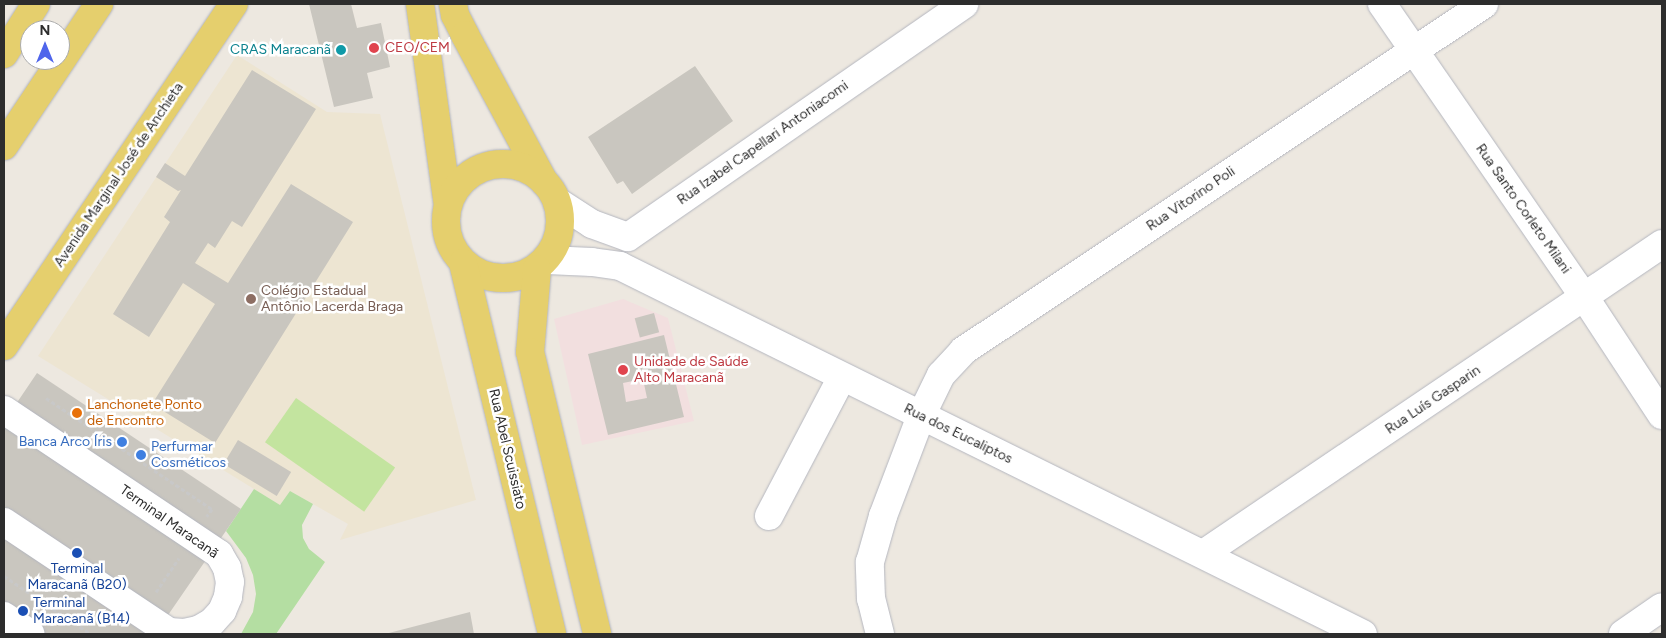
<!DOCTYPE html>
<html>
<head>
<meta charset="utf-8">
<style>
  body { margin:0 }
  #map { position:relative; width:1666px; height:638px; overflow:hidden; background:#ede8e0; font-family:Figtree,sans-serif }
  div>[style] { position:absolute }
  .education>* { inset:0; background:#ede5d2 }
  .medical>* { inset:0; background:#f2dfdf }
  .green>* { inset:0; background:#b4dea2 }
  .pitch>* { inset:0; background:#c3e49f; transform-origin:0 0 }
  .building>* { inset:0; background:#c9c6bf; transform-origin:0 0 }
  .path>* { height:3px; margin-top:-1.5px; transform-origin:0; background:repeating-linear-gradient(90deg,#c8c8c8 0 4px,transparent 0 6.5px) }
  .roads { filter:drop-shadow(0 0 1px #b4b6bf) drop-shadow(0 0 1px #b4b6bf) }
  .minor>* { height:28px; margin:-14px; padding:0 14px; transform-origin:14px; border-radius:14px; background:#fff }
  .major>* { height:28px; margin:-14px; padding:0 14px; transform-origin:14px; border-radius:14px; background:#e5cf6d }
  .major>.ring { margin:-14px; padding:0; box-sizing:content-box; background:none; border:28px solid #e5cf6d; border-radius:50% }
  .dots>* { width:14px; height:14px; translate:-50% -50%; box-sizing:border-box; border:2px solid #fff; border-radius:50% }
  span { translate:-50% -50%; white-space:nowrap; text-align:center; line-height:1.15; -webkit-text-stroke:5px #fff; paint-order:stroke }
  .health-label { font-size:14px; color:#be3a42 }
  .left { translate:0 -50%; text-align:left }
  .culture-label { font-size:14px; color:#0d838f }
  .right { translate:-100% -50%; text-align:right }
  .street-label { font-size:14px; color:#2d2d2d }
  .education-label { font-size:14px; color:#785e54 }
  .food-label { font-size:14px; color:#c56008 }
  .shop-label { font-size:14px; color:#366cbe }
  .transit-label { font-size:14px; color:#164399 }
  .frame { position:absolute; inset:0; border:5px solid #2d2d2d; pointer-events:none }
  .north { position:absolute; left:20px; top:20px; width:50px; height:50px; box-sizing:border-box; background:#fff; border:1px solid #ababab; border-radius:50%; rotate:0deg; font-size:14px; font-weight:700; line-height:20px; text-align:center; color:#2d2d2d }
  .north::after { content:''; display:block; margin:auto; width:18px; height:22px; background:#4f65eb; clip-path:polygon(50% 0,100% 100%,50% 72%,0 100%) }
</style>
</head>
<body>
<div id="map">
  <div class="education">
    <div style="clip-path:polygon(237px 55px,327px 112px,380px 114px,476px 500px,340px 540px,348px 524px,290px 491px,280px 505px,38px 356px)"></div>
  </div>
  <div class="medical">
    <div style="clip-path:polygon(623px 299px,668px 318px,694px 421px,582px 445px,554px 319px)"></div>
  </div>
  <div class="green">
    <div style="clip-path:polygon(254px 489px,280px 505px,290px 491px,313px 504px,302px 525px,303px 538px,309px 549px,325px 562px,276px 634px,241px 634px,253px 612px,256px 594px,253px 575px,246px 558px,226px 531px)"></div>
  </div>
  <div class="pitch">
    <div style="left:296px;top:398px;width:121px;height:54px;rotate:35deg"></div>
  </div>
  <div class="building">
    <div style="clip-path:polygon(309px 4px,351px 4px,357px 28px,381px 23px,390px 67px,367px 73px,373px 98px,334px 107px)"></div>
    <div style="clip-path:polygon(695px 66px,733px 121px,632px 194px,623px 181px,617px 184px,588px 137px)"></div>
    <div style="clip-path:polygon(252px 70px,316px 109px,242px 227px,232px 221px,215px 248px,208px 243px,195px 263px,228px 283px,291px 184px,353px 222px,215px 443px,152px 404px,215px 304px,183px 283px,149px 337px,113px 314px,170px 222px,164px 217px,181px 190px,178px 191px,156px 177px,165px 163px,185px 176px)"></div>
    <div style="left:654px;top:313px;width:20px;height:20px;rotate:75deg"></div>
    <div style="clip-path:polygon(evenodd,664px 335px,684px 417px,608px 435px,588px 354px,664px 335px,643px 379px,647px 398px,626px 402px,623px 383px,643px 379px)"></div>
    <div style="clip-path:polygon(37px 373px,241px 509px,155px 634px,40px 634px,4px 610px,4px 536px,109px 609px,122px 589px,4px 510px,4px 415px,16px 404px)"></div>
    <div style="left:238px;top:440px;width:62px;height:28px;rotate:31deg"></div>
    <div style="clip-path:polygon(470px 612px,474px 634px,385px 634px)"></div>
  </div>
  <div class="path">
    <div style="left:46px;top:398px;width:200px;rotate:33.8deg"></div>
    <div style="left:212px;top:509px;width:9px;rotate:126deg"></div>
    <div style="left:4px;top:576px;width:105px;rotate:33.7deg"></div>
    <div style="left:156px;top:592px;width:41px;rotate:-55.9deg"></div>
  </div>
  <div class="roads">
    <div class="minor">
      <div style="left:1382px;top:4px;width:357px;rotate:55.4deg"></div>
      <div style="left:1585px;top:298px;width:140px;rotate:56.7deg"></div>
      <div style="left:558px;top:202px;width:40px;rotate:32.9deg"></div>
      <div style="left:592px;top:224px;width:38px;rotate:20deg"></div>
      <div style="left:628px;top:237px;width:409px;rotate:-34.7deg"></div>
      <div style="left:547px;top:260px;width:45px;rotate:2.5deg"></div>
      <div style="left:592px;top:262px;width:28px;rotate:8deg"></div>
      <div style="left:620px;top:266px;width:829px;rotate:26.35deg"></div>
      <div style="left:4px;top:410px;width:259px;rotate:33.8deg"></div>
      <div style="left:219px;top:554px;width:16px;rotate:60deg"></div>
      <div style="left:227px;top:568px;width:14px;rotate:78deg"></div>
      <div style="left:230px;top:582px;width:15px;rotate:98deg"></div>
      <div style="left:228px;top:597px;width:15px;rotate:113deg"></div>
      <div style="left:222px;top:611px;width:15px;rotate:132deg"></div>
      <div style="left:212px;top:622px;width:16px;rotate:150deg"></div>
      <div style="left:198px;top:630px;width:14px;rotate:168deg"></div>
      <div style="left:184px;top:633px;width:15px;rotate:-176deg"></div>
      <div style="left:169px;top:632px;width:198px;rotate:-146.3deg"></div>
      <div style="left:769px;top:516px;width:157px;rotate:-62.3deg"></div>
      <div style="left:1203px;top:554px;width:554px;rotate:-34.03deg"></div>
      <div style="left:4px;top:616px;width:32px;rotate:34deg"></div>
      <div style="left:880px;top:634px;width:36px;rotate:-104deg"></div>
      <div style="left:871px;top:599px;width:37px;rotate:-92deg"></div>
      <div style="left:870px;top:562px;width:48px;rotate:-74.2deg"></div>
      <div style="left:883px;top:516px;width:107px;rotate:-69.2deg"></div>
      <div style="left:921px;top:416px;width:46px;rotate:-64deg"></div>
      <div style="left:941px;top:375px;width:33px;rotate:-47deg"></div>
      <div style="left:963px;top:351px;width:626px;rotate:-33.66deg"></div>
      <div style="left:1623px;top:634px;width:47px;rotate:-34.7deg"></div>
    </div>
    <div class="major">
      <div style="left:420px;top:4px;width:203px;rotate:82.1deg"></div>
      <div style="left:453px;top:4px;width:11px;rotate:80deg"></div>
      <div style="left:455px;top:15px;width:22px;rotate:63deg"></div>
      <div style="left:465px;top:35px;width:167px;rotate:61.7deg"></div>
      <div style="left:4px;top:54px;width:59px;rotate:-57.4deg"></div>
      <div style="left:4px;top:146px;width:171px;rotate:-56.2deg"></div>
      <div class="ring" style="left:446px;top:164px;width:86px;height:86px"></div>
      <div style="left:463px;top:263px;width:382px;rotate:76.5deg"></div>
      <div style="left:537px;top:269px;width:83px;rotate:94.8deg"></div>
      <div style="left:530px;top:352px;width:290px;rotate:76.6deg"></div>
      <div style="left:4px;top:346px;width:412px;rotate:-56.1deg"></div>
    </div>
  </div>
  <div class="dots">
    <div style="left:374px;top:48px;background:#e0444e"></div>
    <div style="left:341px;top:50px;background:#0f9aa8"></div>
    <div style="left:251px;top:299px;background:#8d6e63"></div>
    <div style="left:623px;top:370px;background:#e0444e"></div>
    <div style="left:77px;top:413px;background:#e8710a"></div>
    <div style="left:122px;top:442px;background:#3f7fe0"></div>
    <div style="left:141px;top:455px;background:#3f7fe0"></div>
    <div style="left:77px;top:553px;background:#1a4fb4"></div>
    <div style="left:23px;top:611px;background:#1a4fb4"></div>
  </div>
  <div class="health-label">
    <span class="left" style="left:385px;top:48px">CEO/CEM</span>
    <span class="left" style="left:634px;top:370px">Unidade de Saúde<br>Alto Maracanã</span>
  </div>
  <div class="culture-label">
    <span class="right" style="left:331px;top:50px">CRAS Maracanã</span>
  </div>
  <div class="street-label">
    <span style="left:763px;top:143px;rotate:-35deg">Rua Izabel Capellari Antoniacomi</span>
    <span style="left:119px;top:175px;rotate:-56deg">Avenida Marginal José de Anchieta</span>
    <span style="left:1191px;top:199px;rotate:-34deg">Rua Vitorino Poli</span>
    <span style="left:1523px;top:209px;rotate:55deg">Rua Santo Corleto Milani</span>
    <span style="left:1433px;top:400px;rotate:-34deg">Rua Luís Gasparin</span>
    <span style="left:958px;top:434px;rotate:26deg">Rua dos Eucaliptos</span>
    <span style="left:507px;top:449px;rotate:77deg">Rua Abel Scuissiato</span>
    <span style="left:169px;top:522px;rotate:35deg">Terminal Maracanã</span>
  </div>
  <div class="education-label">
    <span class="left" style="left:261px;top:299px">Colégio Estadual<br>Antônio Lacerda Braga</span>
  </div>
  <div class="food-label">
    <span class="left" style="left:87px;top:413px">Lanchonete Ponto<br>de Encontro</span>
  </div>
  <div class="shop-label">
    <span class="right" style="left:112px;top:442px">Banca Arco Íris</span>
    <span class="left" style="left:151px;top:455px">Perfurmar<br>Cosméticos</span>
  </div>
  <div class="transit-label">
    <span style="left:77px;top:577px">Terminal<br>Maracanã (B20)</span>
    <span class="left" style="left:33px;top:611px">Terminal<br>Maracanã (B14)</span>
  </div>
  <div class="frame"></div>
  <div class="north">N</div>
</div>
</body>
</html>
